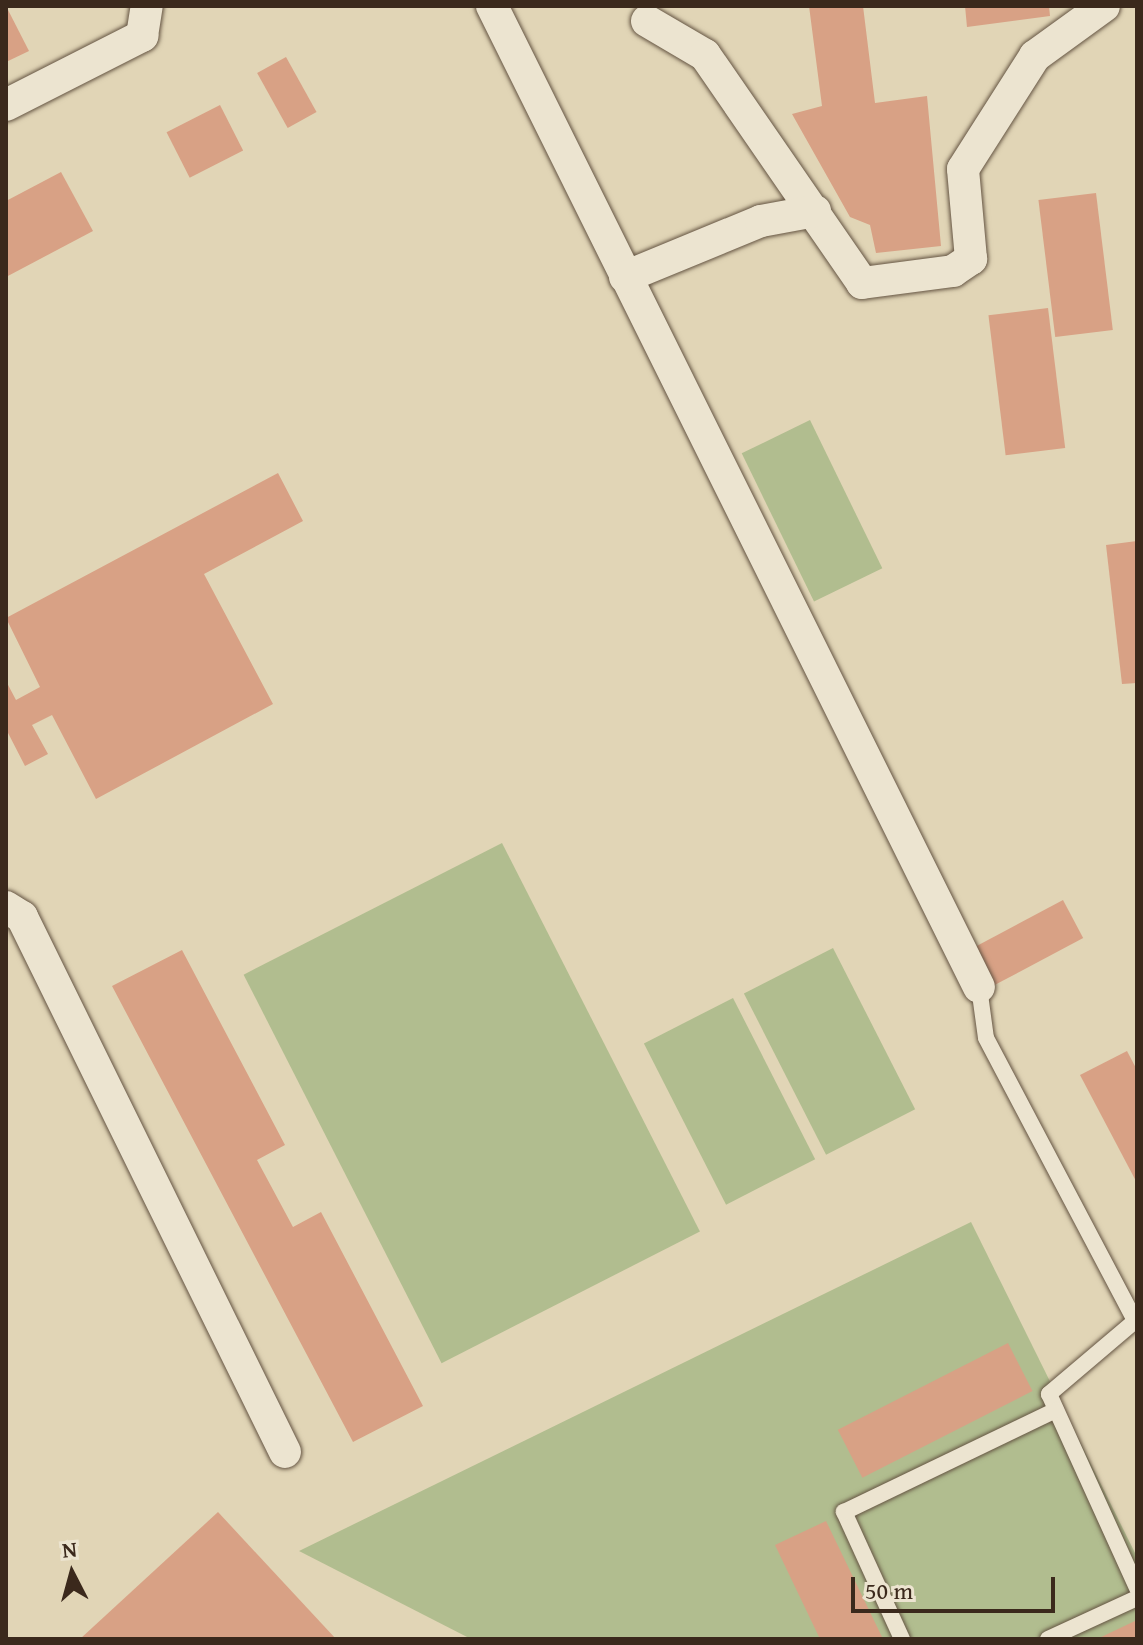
<!DOCTYPE html>
<html>
<head>
<meta charset="utf-8">
<style>
  body { margin:0 }
  #map { position:relative; width:1143px; height:1645px; overflow:hidden; background:#e1d5b6; font-family:"Gentium Book Plus",serif }
  div>[style] { position:absolute }
  .green>* { inset:0; background:#b1bd8f; transform-origin:0 0 }
  .building>* { inset:0; background:#d8a185; transform-origin:0 0 }
  .roads { filter:drop-shadow(0 0 2px #645442) drop-shadow(0 0 2px #645442) }
  .lane>* { height:16px; margin:-8px; padding:0 8px; transform-origin:8px; border-radius:8px; background:#ece4d0 }
  .street>* { height:32px; margin:-16px; padding:0 16px; transform-origin:16px; border-radius:16px; background:#ece4d0 }
  span { translate:-50% -50%; white-space:nowrap; text-align:center; line-height:1.15; -webkit-text-stroke:6px #ece4d0; paint-order:stroke }
  .frame { position:absolute; inset:0; border:8px solid #3b291c; pointer-events:none }
  .north { position:absolute; left:32px; top:1533px; width:80px; height:80px; -webkit-text-stroke:6px #ece4d0; paint-order:stroke; rotate:354deg; font-size:22px; font-weight:700; line-height:32px; text-align:center; color:#3b291c }
  .north::after { content:''; display:block; margin:auto; width:28px; height:36px; background:#3b291c; clip-path:polygon(50% 0,100% 100%,50% 72%,0 100%) }
  .scale { position:absolute; left:851px; top:1577px; width:204px; height:36px; box-sizing:border-box; border:4px solid #3b291c; border-top:0; padding-left:10px; font-size:24px; line-height:28px; white-space:nowrap; color:#3b291c; -webkit-text-stroke:6px #ece4d0; paint-order:stroke }
</style>
</head>
<body>
<div id="map">
  <div class="green">
    <div style="left:810px;top:420px;width:165px;height:76px;rotate:64deg"></div>
    <div style="left:502px;top:843px;width:436px;height:290px;rotate:63deg"></div>
    <div style="left:833px;top:948px;width:181px;height:100px;rotate:63deg"></div>
    <div style="left:733px;top:998px;width:181px;height:100px;rotate:63deg"></div>
    <div style="clip-path:polygon(971px 1222px,1137px 1557px,1137px 1639px,471px 1639px,299px 1551px)"></div>
  </div>
  <div class="building">
    <div style="clip-path:polygon(6px 6px,29px 51px,6px 62px)"></div>
    <div style="clip-path:polygon(809px 6px,863px 6px,875px 103px,927px 96px,941px 246px,876px 253px,870px 225px,850px 217px,792px 114px,822px 106px)"></div>
    <div style="clip-path:polygon(965px 6px,1049px 6px,1050px 16px,967px 27px)"></div>
    <div style="left:286px;top:57px;width:63px;height:33px;rotate:61deg"></div>
    <div style="left:220px;top:105px;width:51px;height:60px;rotate:63deg"></div>
    <div style="clip-path:polygon(61px 172px,93px 231px,6px 277px,6px 201px)"></div>
    <div style="left:1096px;top:193px;width:138px;height:58px;rotate:83deg"></div>
    <div style="left:1048px;top:308px;width:141px;height:60px;rotate:83deg"></div>
    <div style="clip-path:polygon(278px 473px,303px 521px,204px 574px,273px 704px,96px 799px,52px 715px,32px 725px,48px 754px,25px 766px,6px 729px,6px 681px,16px 700px,40px 687px,6px 618px)"></div>
    <div style="clip-path:polygon(1137px 541px,1137px 683px,1122px 684px,1106px 545px)"></div>
    <div style="left:1063px;top:900px;width:43px;height:102px;rotate:62deg"></div>
    <div style="clip-path:polygon(182px 950px,285px 1145px,257px 1160px,293px 1227px,321px 1212px,423px 1406px,353px 1442px,112px 986px)"></div>
    <div style="clip-path:polygon(1127px 1051px,1137px 1070px,1137px 1183px,1080px 1075px)"></div>
    <div style="left:1008px;top:1343px;width:54px;height:191px;rotate:63deg"></div>
    <div style="clip-path:polygon(218px 1512px,336px 1639px,80px 1639px)"></div>
    <div style="clip-path:polygon(826px 1521px,883px 1639px,820px 1639px,775px 1545px)"></div>
    <div style="clip-path:polygon(1137px 1620px,1137px 1639px,1097px 1639px)"></div>
  </div>
  <div class="roads">
    <div class="lane">
      <div style="left:979px;top:987px;width:51px;rotate:82.2deg"></div>
      <div style="left:986px;top:1038px;width:320px;rotate:62.2deg"></div>
      <div style="left:1135px;top:1321px;width:113px;rotate:139.7deg"></div>
      <div style="left:1049px;top:1394px;width:213px;rotate:65.6deg"></div>
      <div style="left:902px;top:1639px;width:140px;rotate:-114.5deg"></div>
      <div style="left:844px;top:1512px;width:235px;rotate:-25.7deg"></div>
      <div style="left:1048px;top:1639px;width:98px;rotate:-24.7deg"></div>
    </div>
    <div class="street">
      <div style="left:492px;top:6px;width:1095px;rotate:63.6deg"></div>
      <div style="left:647px;top:21px;width:67px;rotate:30.4deg"></div>
      <div style="left:705px;top:55px;width:277px;rotate:55.4deg"></div>
      <div style="left:862px;top:283px;width:92px;rotate:-7.5deg"></div>
      <div style="left:953px;top:271px;width:22px;rotate:-34deg"></div>
      <div style="left:971px;top:259px;width:90px;rotate:-95.1deg"></div>
      <div style="left:963px;top:169px;width:134px;rotate:-57.5deg"></div>
      <div style="left:1035px;top:56px;width:85px;rotate:-35.9deg"></div>
      <div style="left:6px;top:105px;width:153px;rotate:-26.9deg"></div>
      <div style="left:142px;top:36px;width:30px;rotate:-81deg"></div>
      <div style="left:625px;top:277px;width:147px;rotate:-22.4deg"></div>
      <div style="left:761px;top:221px;width:55px;rotate:-10.5deg"></div>
      <div style="left:6px;top:907px;width:19px;rotate:32deg"></div>
      <div style="left:22px;top:917px;width:596px;rotate:63.82deg"></div>
    </div>
  </div>
  <div class="frame"></div>
  <div class="north">N</div>
  <div class="scale">50 m</div>
</div>
</body>
</html>
